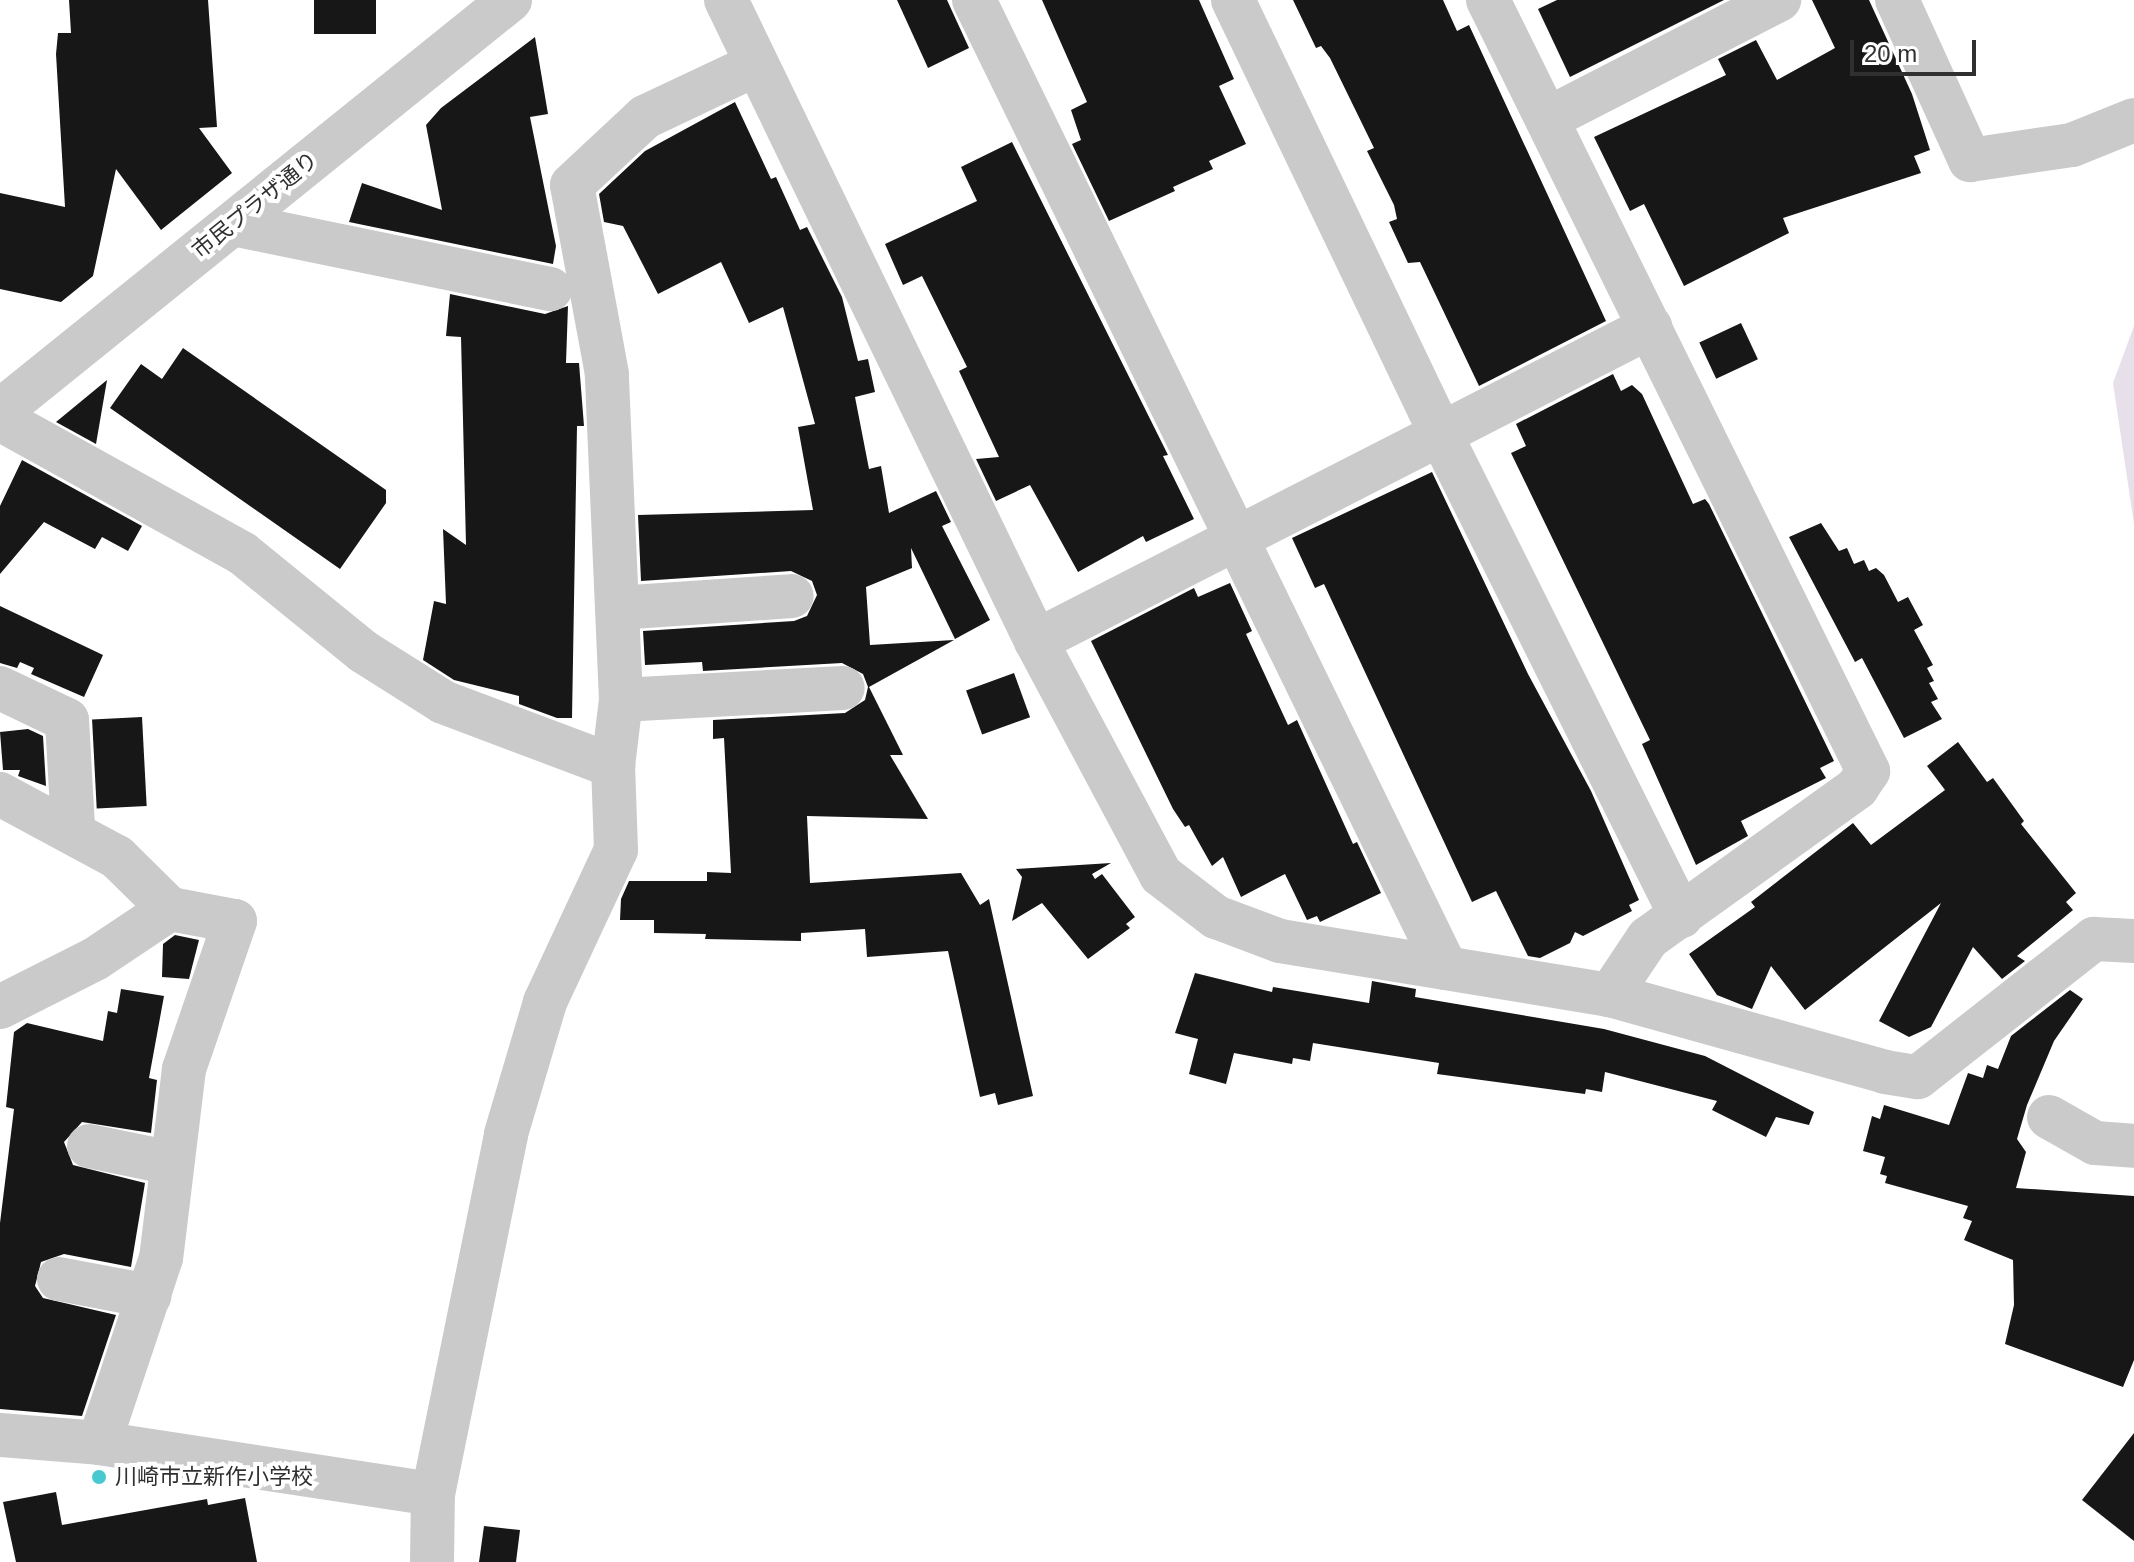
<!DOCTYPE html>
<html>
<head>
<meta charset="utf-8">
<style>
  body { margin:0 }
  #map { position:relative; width:2134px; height:1562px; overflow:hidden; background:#fff; font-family:Arial,"Noto Sans JP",sans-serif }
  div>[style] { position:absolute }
  .green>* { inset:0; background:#e7e0eb }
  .building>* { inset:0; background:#171717; transform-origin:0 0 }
  .minor>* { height:44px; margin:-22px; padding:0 22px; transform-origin:22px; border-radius:22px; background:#cacaca }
  .dots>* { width:22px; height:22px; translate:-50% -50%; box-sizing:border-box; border:4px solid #fff; border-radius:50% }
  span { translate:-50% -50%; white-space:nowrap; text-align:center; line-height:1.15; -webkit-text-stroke:8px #fff; paint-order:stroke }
  .street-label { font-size:22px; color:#303030 }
  .poi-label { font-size:22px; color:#303030 }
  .left { translate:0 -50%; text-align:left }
  .scale { position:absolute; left:1850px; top:40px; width:126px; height:36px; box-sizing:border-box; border:4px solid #303030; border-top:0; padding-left:10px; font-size:24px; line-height:28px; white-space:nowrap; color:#303030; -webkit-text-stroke:6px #fff; paint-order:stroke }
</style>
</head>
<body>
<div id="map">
  <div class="green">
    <div style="clip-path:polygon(2134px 326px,2134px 524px,2113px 383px)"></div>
  </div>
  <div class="building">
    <div style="clip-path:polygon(69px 0,208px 0,217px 127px,199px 128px,232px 173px,161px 230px,116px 169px,93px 276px,61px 302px,0 289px,0 193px,65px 207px,56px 54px,58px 33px,71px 33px)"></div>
    <div style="left:314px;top:0;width:62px;height:34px"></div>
    <div style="clip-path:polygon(897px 0,947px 0,969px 48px,928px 68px)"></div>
    <div style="clip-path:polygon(1042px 0,1199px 0,1234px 79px,1219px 86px,1246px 144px,1209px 161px,1213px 169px,1173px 187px,1175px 191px,1109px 221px,1072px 144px,1081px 140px,1071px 110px,1087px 102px)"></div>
    <div style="clip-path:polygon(1293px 0,1443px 0,1457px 31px,1469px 25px,1606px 321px,1479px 386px,1420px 262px,1408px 263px,1389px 222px,1397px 219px,1394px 205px,1367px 151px,1374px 148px,1330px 58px,1321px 46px,1316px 48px)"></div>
    <div style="clip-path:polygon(1557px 0,1724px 0,1570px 77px,1538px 9px)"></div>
    <div style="clip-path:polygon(1812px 0,1869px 0,1912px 94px,1930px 150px,1914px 156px,1921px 173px,1783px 218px,1789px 233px,1684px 286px,1644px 204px,1630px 211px,1594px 137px,1726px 75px,1718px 59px,1756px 40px,1777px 80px,1835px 48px)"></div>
    <div style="clip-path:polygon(535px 37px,548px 114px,530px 117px,556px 246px,553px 264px,349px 222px,362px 183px,442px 210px,426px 125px,441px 108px)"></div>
    <div style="clip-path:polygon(735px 102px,771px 179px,776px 177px,800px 230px,807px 227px,842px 297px,858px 361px,868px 359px,875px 392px,855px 397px,869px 469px,881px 466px,889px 513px,936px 491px,951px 522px,942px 526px,990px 620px,955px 639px,911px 548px,912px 568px,866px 587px,870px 645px,954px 640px,869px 687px,903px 755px,890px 755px,928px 819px,807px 816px,810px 883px,961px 873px,980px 905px,989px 899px,1033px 1096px,998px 1105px,995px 1093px,980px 1097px,948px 951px,867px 957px,865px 929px,801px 933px,801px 941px,705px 939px,706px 934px,654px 933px,654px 920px,620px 920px,621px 899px,629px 881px,707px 881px,707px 872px,731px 873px,724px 738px,713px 739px,713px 720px,845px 713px,865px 700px,868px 687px,863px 674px,842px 663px,703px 671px,702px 662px,645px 665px,643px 631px,794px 621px,807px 616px,817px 595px,812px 581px,791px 571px,641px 581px,638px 515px,813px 510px,798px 427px,815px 424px,783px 307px,749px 323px,721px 262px,658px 294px,623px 226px,604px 222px,599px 194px,645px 151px)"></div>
    <div style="clip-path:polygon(1012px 142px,1168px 455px,1163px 456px,1194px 519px,1146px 542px,1143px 536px,1078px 572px,1030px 485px,996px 501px,976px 459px,999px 457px,959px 371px,967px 367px,922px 276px,903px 285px,885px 244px,977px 201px,961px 167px)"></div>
    <div style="clip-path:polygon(450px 294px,545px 314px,568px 306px,566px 363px,579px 363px,584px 426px,577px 426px,572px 718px,557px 718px,519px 704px,519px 696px,454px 680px,423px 660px,434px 601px,446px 604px,443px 529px,466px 545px,461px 337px,446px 336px)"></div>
    <div style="left:1741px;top:323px;width:40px;height:46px;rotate:65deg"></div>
    <div style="clip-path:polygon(183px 348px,386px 490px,386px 503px,340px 569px,110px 408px,141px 364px,162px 379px)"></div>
    <div style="clip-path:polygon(1613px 374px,1621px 391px,1632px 385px,1642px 394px,1693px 504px,1705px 499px,1709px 504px,1834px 761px,1820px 768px,1826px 778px,1741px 821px,1748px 836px,1696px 865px,1642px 744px,1650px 740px,1511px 453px,1526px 446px,1516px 424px)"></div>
    <div style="clip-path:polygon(107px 380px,96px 444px,56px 422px)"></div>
    <div style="clip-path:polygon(22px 460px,142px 526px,128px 551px,102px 537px,95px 549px,44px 522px,0 574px,0 506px)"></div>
    <div style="clip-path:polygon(1432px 472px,1528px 674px,1591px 791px,1639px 900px,1629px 905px,1632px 911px,1583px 936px,1575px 932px,1570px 943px,1540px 958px,1528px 956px,1496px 891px,1472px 902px,1324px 584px,1315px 588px,1292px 538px)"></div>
    <div style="clip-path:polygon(1821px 523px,1839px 551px,1847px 548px,1854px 564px,1864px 560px,1869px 571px,1876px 568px,1884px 575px,1898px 602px,1908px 597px,1923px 625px,1914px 630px,1933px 665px,1927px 668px,1934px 681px,1929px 683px,1938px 699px,1931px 702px,1942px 719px,1904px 738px,1862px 658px,1855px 662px,1789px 537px)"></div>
    <div style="clip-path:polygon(1230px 583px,1252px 631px,1246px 634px,1288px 725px,1297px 720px,1353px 844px,1357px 842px,1381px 893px,1320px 922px,1317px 916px,1307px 920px,1285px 874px,1241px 897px,1223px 857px,1212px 866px,1189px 825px,1185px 827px,1173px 809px,1091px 641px,1194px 588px,1198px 597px)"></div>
    <div style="clip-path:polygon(0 606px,103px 655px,84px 697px,31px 674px,34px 668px,20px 662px,17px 668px,0 663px)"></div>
    <div style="left:1014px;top:673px;width:47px;height:51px;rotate:70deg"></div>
    <div style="left:142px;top:717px;width:89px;height:50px;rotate:87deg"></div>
    <div style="clip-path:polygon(28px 729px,43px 736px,46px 786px,18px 776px,20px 770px,3px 770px,0 732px)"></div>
    <div style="clip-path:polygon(1958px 742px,1987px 782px,1993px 778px,2024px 821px,2021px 824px,2076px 893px,2066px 902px,2073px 910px,2017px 956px,2025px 961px,2002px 979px,1973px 947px,1931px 1027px,1909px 1037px,1879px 1021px,1941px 903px,1805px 1010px,1771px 966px,1752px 1009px,1717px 995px,1689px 954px,1755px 907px,1751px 902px,1853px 823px,1871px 845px,1945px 790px,1927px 766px)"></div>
    <div style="clip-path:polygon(1111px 863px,1092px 874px,1095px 879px,1102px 874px,1135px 917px,1126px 924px,1130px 928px,1088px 959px,1042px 903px,1012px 921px,1022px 877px,1016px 869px)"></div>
    <div style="clip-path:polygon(175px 935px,199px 940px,189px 979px,162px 977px,163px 944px)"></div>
    <div style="clip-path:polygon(1195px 973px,1272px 992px,1273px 987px,1369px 1003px,1372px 981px,1416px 989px,1415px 997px,1604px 1029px,1705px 1056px,1814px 1112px,1809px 1125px,1776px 1117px,1766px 1137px,1712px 1110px,1717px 1101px,1605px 1072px,1602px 1092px,1586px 1089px,1585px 1094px,1437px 1074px,1439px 1063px,1313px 1043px,1310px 1061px,1293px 1058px,1292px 1064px,1234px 1053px,1226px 1084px,1189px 1074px,1198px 1039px,1175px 1033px)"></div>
    <div style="clip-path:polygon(121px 989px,164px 996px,149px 1078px,157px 1080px,151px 1133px,82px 1122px,64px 1142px,73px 1165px,145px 1183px,131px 1267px,64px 1254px,41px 1262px,35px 1286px,43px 1298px,116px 1315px,82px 1416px,0 1409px,0 1223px,14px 1109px,6px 1107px,14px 1032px,27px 1023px,103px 1041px,108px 1011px,117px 1013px)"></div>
    <div style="clip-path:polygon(2070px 990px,2083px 999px,2054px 1041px,2027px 1105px,2017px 1139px,2026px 1152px,2016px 1188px,2134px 1196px,2134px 1360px,2123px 1387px,2005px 1344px,2014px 1305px,2013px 1260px,1964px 1240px,1972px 1221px,1963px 1218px,1968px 1206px,1885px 1183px,1887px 1176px,1880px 1174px,1885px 1157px,1863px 1151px,1872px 1116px,1880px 1119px,1884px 1105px,1949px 1125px,1968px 1073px,1983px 1078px,1987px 1065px,1998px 1069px,2011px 1036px)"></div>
    <div style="clip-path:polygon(2134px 1433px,2134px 1541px,2082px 1500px)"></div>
    <div style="clip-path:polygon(56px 1492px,62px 1525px,207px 1499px,208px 1505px,245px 1498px,257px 1562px,16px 1562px,3px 1502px)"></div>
    <div style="clip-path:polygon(484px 1526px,520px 1530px,516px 1562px,479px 1562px)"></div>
  </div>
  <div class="minor">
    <div style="left:726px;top:0;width:712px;rotate:64.19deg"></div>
    <div style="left:1036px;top:641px;width:265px;rotate:61.9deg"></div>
    <div style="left:1161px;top:875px;width:69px;rotate:37.4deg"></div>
    <div style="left:1216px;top:917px;width:68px;rotate:20.6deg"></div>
    <div style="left:1280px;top:941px;width:334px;rotate:9.3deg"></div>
    <div style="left:1610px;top:995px;width:286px;rotate:15.6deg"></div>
    <div style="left:1885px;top:1072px;width:33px;rotate:9deg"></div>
    <div style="left:1918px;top:1077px;width:224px;rotate:-38.1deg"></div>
    <div style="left:2094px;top:939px;width:40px;rotate:2.9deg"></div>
    <div style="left:974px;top:0;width:1077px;rotate:64.01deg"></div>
    <div style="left:1233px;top:0;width:482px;rotate:64.4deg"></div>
    <div style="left:1441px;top:435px;width:538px;rotate:63.48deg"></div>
    <div style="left:1488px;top:0;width:860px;rotate:63.76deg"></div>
    <div style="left:1868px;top:771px;width:20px;rotate:123deg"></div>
    <div style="left:1857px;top:788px;width:257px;rotate:144.3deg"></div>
    <div style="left:1648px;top:938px;width:69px;rotate:123.7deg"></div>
    <div style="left:1897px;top:0;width:176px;rotate:65.5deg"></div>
    <div style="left:1970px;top:160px;width:103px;rotate:-8.4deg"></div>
    <div style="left:2072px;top:145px;width:67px;rotate:-22deg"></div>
    <div style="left:1549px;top:118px;width:259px;rotate:-27.2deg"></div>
    <div style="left:233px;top:224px;width:324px;rotate:11.6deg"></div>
    <div style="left:0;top:411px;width:655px;rotate:-38.86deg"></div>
    <div style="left:0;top:419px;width:277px;rotate:29deg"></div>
    <div style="left:242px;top:553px;width:157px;rotate:39.1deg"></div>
    <div style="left:364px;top:652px;width:93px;rotate:32.3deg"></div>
    <div style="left:443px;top:702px;width:182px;rotate:20.6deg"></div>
    <div style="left:617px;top:608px;width:175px;rotate:-3.9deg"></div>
    <div style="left:1036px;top:641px;width:690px;rotate:-27.09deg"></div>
    <div style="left:0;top:688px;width:74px;rotate:25.5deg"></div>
    <div style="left:67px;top:720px;width:109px;rotate:86.8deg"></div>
    <div style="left:621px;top:700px;width:222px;rotate:-3.1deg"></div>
    <div style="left:0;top:794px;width:133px;rotate:28.3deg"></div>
    <div style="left:117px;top:857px;width:74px;rotate:44.5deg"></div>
    <div style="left:170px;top:909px;width:66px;rotate:10.5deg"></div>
    <div style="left:235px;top:921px;width:157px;rotate:109deg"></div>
    <div style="left:184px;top:1069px;width:190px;rotate:96.9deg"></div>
    <div style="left:161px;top:1258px;width:195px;rotate:108.5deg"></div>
    <div style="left:0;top:1007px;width:106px;rotate:-26.8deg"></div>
    <div style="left:95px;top:959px;width:90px;rotate:-33.7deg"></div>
    <div style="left:2049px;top:1117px;width:53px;rotate:29.5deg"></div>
    <div style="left:2095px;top:1143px;width:39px;rotate:4deg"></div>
    <div style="left:89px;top:1146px;width:85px;rotate:11.6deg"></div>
    <div style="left:59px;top:1279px;width:92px;rotate:10.7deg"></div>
    <div style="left:0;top:1435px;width:99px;rotate:4.6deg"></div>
    <div style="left:99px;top:1443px;width:338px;rotate:8.7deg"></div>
    <div style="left:432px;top:1562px;width:68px;rotate:-89.2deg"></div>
    <div style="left:433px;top:1494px;width:367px;rotate:-78.5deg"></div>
    <div style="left:506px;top:1134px;width:138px;rotate:-73.5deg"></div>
    <div style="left:545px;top:1002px;width:168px;rotate:-65deg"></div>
    <div style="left:616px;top:850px;width:84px;rotate:-92deg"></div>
    <div style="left:613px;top:766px;width:66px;rotate:-83.1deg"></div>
    <div style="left:621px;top:700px;width:326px;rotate:-92.5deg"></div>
    <div style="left:607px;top:374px;width:192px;rotate:-100.5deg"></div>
    <div style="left:572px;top:185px;width:100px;rotate:-43deg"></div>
    <div style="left:645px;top:117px;width:122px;rotate:-25.3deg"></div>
  </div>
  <div class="dots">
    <div style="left:99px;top:1477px;background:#48c9d1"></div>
  </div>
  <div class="street-label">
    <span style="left:255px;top:205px;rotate:-39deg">市民プラザ通り</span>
  </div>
  <div class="poi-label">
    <span class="left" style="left:115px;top:1477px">川崎市立新作小学校</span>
  </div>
  <div class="scale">20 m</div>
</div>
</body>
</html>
